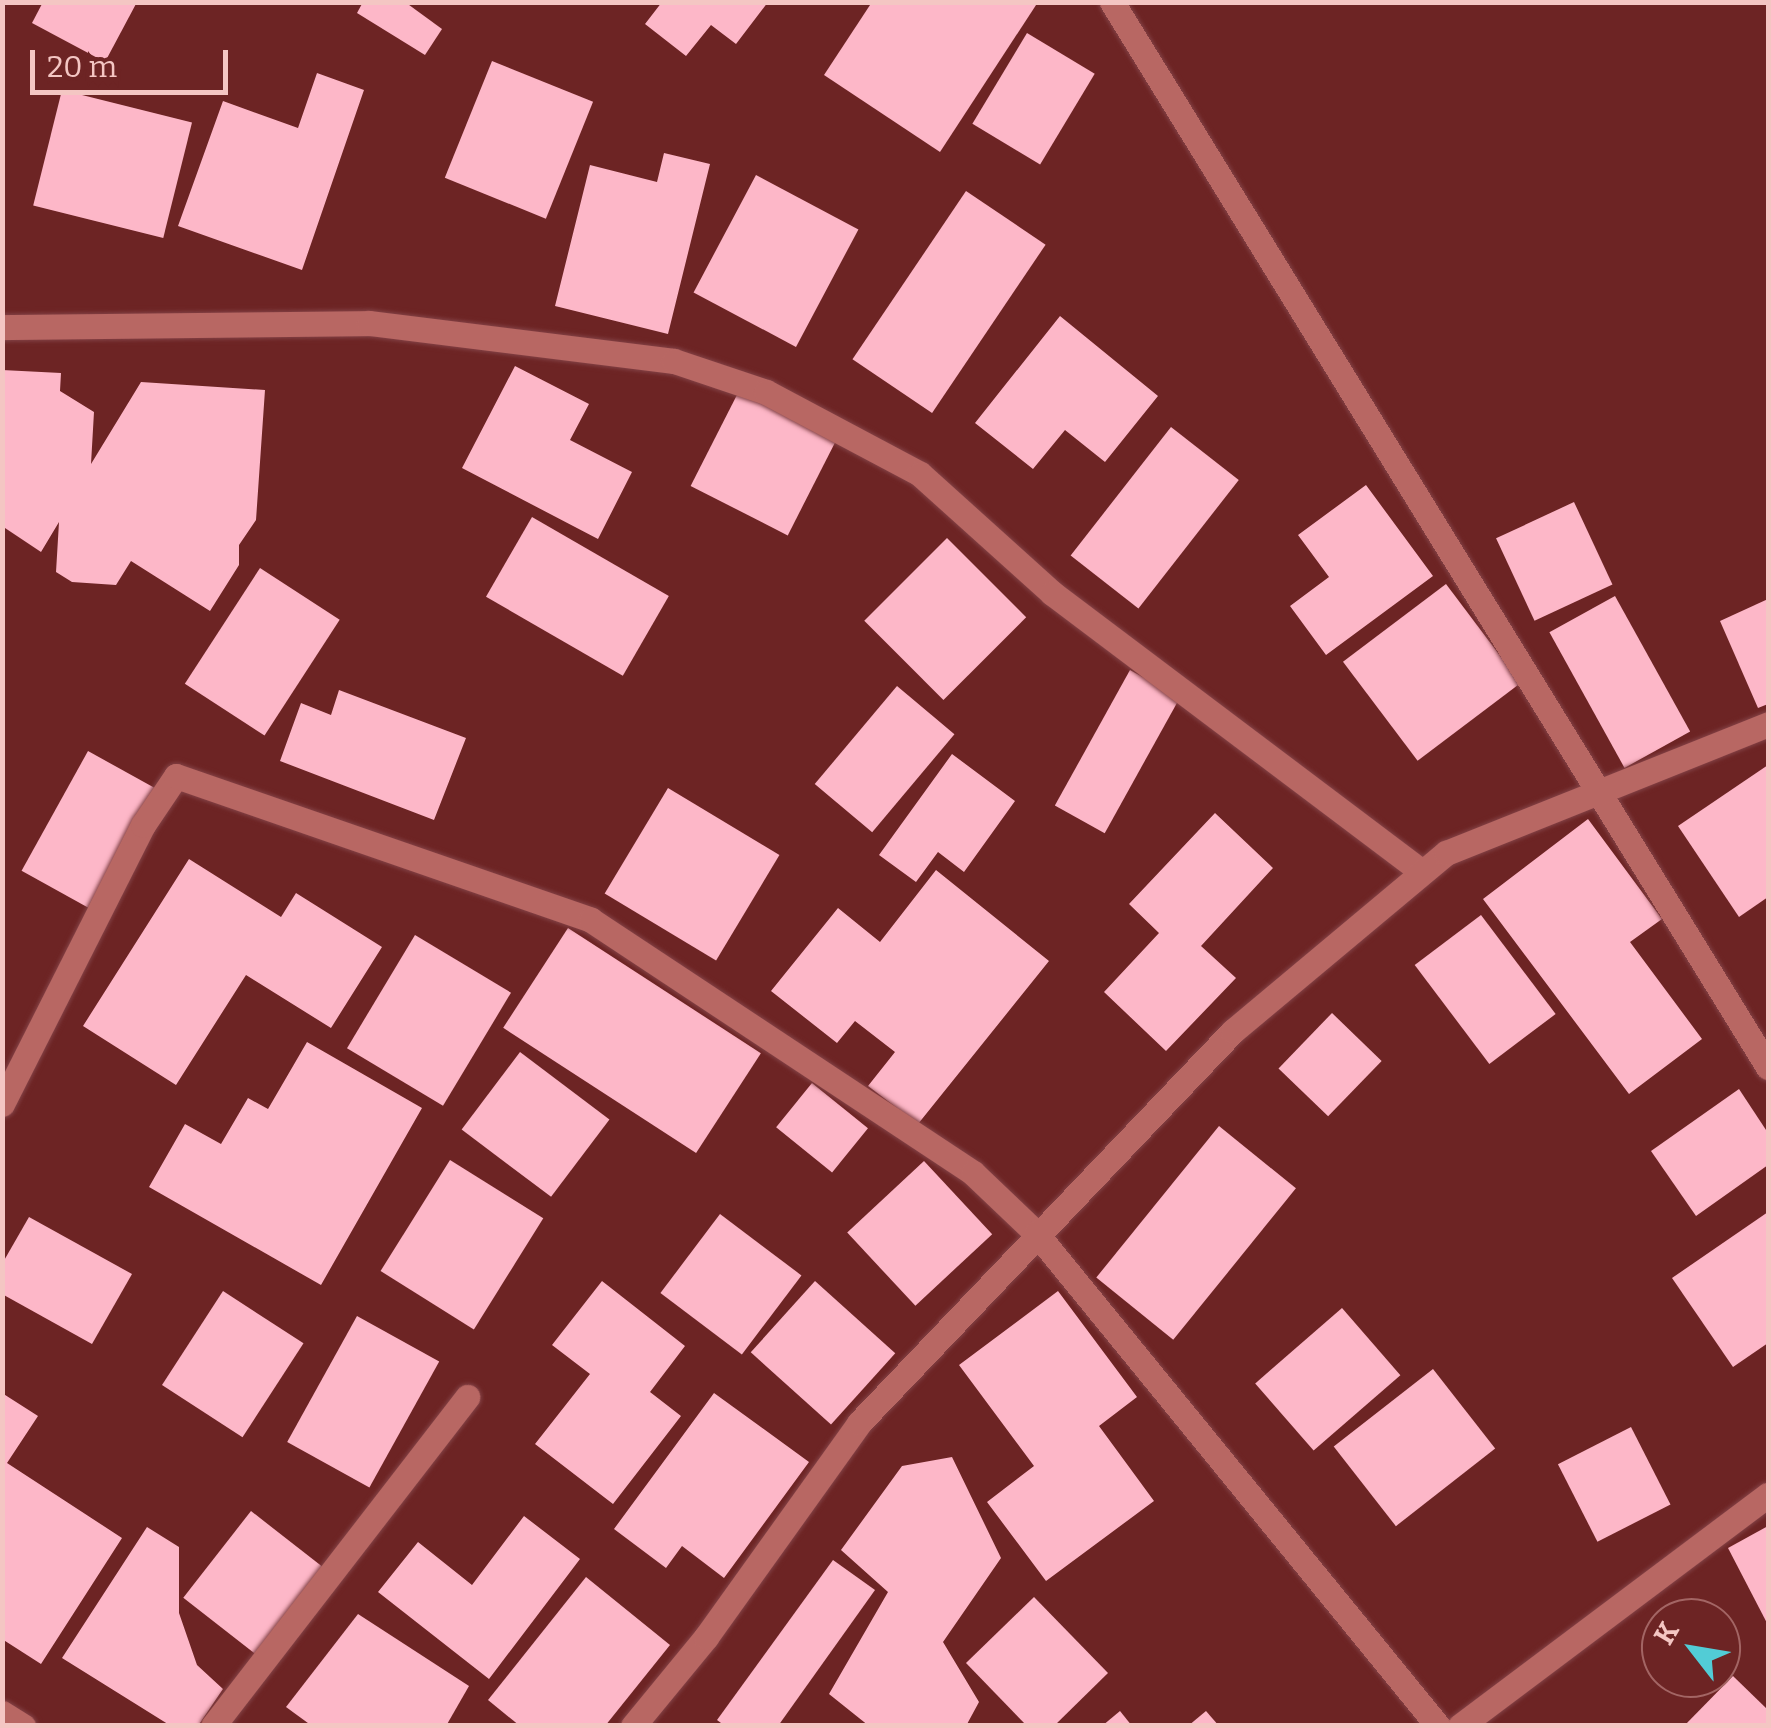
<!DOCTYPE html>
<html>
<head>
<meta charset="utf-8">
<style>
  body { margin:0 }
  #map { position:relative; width:1771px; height:1728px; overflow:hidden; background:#6d2424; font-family:Bitter,serif }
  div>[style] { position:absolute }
  .building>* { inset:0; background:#fdb7c8; transform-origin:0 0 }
  .roads { filter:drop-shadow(0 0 2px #834246) drop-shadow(0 0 2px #834246) }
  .minor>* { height:25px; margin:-12.5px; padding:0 12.5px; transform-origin:12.5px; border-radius:12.5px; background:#b86763 }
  span { translate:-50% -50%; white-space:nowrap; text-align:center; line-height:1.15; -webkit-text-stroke:10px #6d2424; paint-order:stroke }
  .frame { position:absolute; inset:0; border:5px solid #f4c6c3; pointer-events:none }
  .north { position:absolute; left:1641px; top:1598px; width:100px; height:100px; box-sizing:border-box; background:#6d2424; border:2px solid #a36564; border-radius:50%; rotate:301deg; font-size:28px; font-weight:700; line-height:40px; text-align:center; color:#f4c6c3 }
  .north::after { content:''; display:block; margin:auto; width:35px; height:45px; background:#52ccd6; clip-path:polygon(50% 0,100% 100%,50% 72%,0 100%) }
  .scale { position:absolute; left:30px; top:50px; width:198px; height:45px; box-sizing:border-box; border:5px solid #f4c6c3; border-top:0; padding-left:12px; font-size:30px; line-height:35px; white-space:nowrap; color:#f4c6c3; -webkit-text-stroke:8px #6d2424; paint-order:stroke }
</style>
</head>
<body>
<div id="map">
  <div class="building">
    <div style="clip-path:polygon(43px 2px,137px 2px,105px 62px,32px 23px)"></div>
    <div style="clip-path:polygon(363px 2px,405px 2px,442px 29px,425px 55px,357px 13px)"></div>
    <div style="clip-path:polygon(662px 2px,768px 2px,736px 44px,711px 25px,686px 56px,645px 24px)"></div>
    <div style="clip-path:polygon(872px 2px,1038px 2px,940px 152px,824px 75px)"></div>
    <div style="left:1027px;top:33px;width:79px;height:106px;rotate:31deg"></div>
    <div style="left:492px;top:61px;width:109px;height:126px;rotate:22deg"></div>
    <div style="clip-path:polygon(317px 73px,364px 90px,302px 270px,178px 226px,223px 101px,298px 128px)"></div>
    <div style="left:62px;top:90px;width:134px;height:119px;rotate:14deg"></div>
    <div style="clip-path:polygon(664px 153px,710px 164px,668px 334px,555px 306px,590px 165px,657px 182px)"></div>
    <div style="left:756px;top:175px;width:116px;height:133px;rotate:28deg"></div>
    <div style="left:966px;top:191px;width:96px;height:203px;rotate:34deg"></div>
    <div style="clip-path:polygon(1060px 316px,1158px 396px,1105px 462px,1065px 430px,1033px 469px,975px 423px)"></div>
    <div style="clip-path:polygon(515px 366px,589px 404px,570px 440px,632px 472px,598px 539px,462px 468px)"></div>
    <div style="clip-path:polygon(2px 370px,61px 373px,60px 391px,94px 412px,91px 464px,141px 382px,265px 390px,256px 520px,239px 545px,239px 565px,210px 611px,131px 561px,116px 585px,72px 582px,56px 572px,59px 522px,41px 552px,2px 526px)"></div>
    <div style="left:741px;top:387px;width:109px;height:111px;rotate:27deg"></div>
    <div style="left:1171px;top:427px;width:86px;height:163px;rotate:38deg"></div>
    <div style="clip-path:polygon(1366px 485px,1433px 576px,1326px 655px,1290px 606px,1329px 577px,1298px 535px)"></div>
    <div style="left:1574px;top:502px;width:91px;height:86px;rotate:65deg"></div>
    <div style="left:532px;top:517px;width:158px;height:92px;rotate:30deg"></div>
    <div style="left:947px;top:538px;width:112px;height:117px;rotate:45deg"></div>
    <div style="left:260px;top:568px;width:95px;height:138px;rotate:33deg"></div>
    <div style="left:1446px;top:584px;width:124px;height:129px;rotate:53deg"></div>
    <div style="left:1615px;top:596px;width:155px;height:75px;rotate:61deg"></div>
    <div style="clip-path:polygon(1768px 599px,1768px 704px,1758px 708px,1720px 621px)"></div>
    <div style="left:1130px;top:670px;width:57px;height:155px;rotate:29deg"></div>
    <div style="left:897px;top:686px;width:75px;height:128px;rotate:40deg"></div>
    <div style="clip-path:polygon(339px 690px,466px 738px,434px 820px,280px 761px,301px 703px,331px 715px)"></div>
    <div style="left:88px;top:751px;width:81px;height:137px;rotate:29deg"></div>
    <div style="clip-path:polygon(952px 754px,1015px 801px,964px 872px,938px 852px,916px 882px,879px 855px)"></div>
    <div style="clip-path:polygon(1768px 765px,1768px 897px,1739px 917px,1678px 826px)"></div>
    <div style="left:668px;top:788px;width:130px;height:123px;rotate:31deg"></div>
    <div style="clip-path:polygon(1215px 813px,1273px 868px,1201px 946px,1236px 978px,1166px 1051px,1104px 992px,1159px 933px,1129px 904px)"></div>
    <div style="clip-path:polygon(1588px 819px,1662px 919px,1630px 942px,1702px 1039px,1629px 1094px,1483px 899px)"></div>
    <div style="clip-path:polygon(189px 859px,281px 917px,296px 893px,382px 947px,331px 1028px,246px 975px,176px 1085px,83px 1026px)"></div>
    <div style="clip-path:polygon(936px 870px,1049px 961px,918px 1124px,868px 1086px,895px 1052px,855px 1021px,837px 1043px,771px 991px,838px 908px,880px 942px)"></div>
    <div style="left:1481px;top:915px;width:124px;height:83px;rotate:53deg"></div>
    <div style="left:568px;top:928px;width:230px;height:119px;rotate:33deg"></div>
    <div style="left:415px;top:935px;width:112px;height:132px;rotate:31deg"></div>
    <div style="left:1332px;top:1013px;width:69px;height:77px;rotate:44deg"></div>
    <div style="clip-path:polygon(307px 1042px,422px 1108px,321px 1285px,149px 1187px,185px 1124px,221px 1144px,248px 1098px,268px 1109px)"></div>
    <div style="left:520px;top:1052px;width:112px;height:97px;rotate:37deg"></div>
    <div style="left:812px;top:1083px;width:72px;height:57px;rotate:39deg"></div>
    <div style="clip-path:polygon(1739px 1089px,1768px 1133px,1768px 1165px,1696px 1216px,1651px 1151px)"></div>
    <div style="left:1219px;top:1126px;width:99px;height:195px;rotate:39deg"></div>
    <div style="left:450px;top:1160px;width:110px;height:131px;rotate:32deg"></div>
    <div style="left:924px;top:1161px;width:100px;height:105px;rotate:47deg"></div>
    <div style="clip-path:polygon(1768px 1212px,1768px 1343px,1733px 1367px,1672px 1278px)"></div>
    <div style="left:720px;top:1214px;width:102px;height:99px;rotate:37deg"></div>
    <div style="clip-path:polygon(29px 1217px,132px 1274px,92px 1344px,2px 1294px,2px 1264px)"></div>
    <div style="clip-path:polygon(602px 1281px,685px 1346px,650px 1392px,681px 1416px,613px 1504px,535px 1444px,590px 1374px,552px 1345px)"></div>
    <div style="left:815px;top:1281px;width:108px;height:96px;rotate:42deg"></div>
    <div style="left:223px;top:1291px;width:96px;height:112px;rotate:33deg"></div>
    <div style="clip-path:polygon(1058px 1291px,1137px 1397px,1099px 1426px,1154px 1501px,1046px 1581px,987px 1502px,1034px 1466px,959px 1365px)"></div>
    <div style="left:1342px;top:1308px;width:89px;height:115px;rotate:49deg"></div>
    <div style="left:357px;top:1316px;width:94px;height:144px;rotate:29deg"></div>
    <div style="left:1433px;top:1369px;width:101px;height:126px;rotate:52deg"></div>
    <div style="clip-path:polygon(2px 1393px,38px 1416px,7px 1463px,122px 1538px,41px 1664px,2px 1639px)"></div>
    <div style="clip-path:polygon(714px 1393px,809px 1462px,724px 1578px,682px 1546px,666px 1568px,614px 1529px)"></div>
    <div style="left:1631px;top:1427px;width:87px;height:82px;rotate:63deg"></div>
    <div style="clip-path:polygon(952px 1457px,1001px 1558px,943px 1642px,979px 1702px,966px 1726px,869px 1726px,829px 1694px,888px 1592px,841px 1550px,902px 1466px)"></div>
    <div style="left:251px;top:1511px;width:98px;height:110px;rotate:38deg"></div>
    <div style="clip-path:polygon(524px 1516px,580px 1559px,489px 1679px,378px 1592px,418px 1542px,472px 1585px)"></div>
    <div style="clip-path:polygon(1768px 1526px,1768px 1625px,1728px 1548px)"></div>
    <div style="clip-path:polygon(147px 1527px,179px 1547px,179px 1613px,197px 1665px,223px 1689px,198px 1726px,171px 1726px,62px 1658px)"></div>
    <div style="clip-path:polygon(833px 1560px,875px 1590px,778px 1726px,725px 1726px,717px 1720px)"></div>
    <div style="clip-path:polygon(586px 1577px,670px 1645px,605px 1726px,520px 1726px,488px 1700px)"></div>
    <div style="clip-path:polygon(1034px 1597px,1108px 1673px,1054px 1726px,1027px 1726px,966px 1663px)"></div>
    <div style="clip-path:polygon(358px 1614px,469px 1686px,446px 1726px,312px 1726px,286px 1707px)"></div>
    <div style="clip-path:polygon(1733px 1676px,1768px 1710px,1768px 1726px,1684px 1726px)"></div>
    <div style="clip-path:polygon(1120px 1711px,1132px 1726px,1102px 1726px)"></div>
    <div style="clip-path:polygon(1206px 1711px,1219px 1726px,1188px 1726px)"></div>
  </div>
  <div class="roads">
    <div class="minor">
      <div style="left:1112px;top:2px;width:1251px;rotate:58.37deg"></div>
      <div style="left:2px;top:327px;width:367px;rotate:-0.6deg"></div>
      <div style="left:369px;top:323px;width:307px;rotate:7.1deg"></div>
      <div style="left:674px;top:361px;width:97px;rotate:18.6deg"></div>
      <div style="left:766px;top:392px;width:174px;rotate:28deg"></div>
      <div style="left:920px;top:474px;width:178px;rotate:42deg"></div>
      <div style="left:1052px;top:593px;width:461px;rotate:37deg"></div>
      <div style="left:2px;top:1104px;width:313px;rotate:-63.2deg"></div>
      <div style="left:143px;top:825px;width:59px;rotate:-56deg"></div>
      <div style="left:176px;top:776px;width:439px;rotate:19.1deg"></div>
      <div style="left:591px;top:920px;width:458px;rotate:33.5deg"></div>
      <div style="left:973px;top:1173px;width:87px;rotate:43.6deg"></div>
      <div style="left:1036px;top:1233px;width:636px;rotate:50.81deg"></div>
      <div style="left:2px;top:1713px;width:25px;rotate:32deg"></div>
      <div style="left:213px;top:1726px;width:416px;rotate:-52.3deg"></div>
      <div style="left:633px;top:1726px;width:115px;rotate:-50.6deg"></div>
      <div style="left:706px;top:1637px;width:263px;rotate:-54.4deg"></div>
      <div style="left:859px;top:1423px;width:542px;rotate:-46.35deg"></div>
      <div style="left:1233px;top:1031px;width:278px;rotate:-39.9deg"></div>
      <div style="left:1446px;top:853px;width:347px;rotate:-21.8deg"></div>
      <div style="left:1460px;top:1726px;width:385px;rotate:-36.9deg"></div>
    </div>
  </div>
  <div class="frame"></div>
  <div class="north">K</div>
  <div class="scale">20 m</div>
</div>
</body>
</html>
